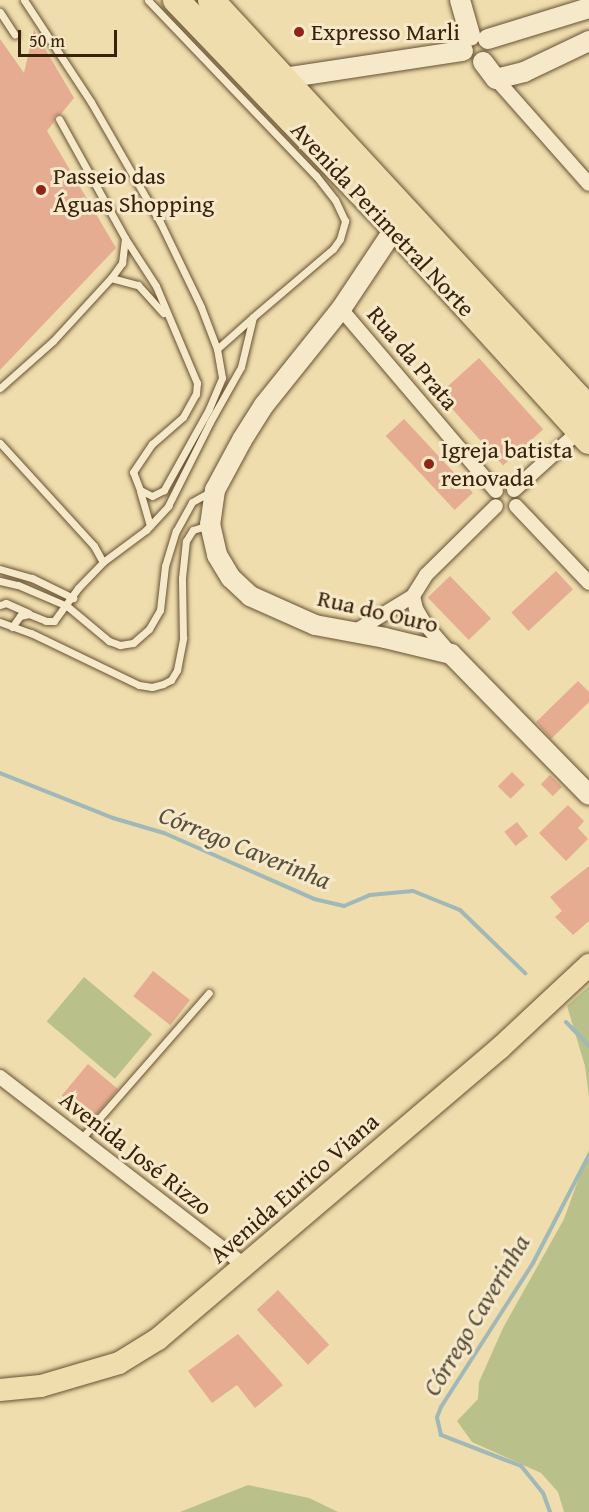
<!DOCTYPE html>
<html>
<head>
<meta charset="utf-8">
<style>
  body { margin:0 }
  #map { position:relative; width:589px; height:1512px; overflow:hidden; background:#efddad; font-family:"Gentium Book Plus",serif }
  div>[style] { position:absolute }
  .green>* { inset:0; background:#bac089; transform-origin:0 0 }
  .stream>* { height:4px; margin:-2px; padding:0 2px; transform-origin:2px; border-radius:2px; background:#a0b8b7 }
  .building>* { inset:0; background:#e5ac91; transform-origin:0 0 }
  .roads { filter:drop-shadow(0 0 2px #675133) drop-shadow(0 0 2px #675133) }
  .lane>* { height:7px; margin:-3.5px; padding:0 3.5px; transform-origin:3.5px; border-radius:3.5px; background:#f5e9ca }
  .street>* { height:14px; margin:-7px; padding:0 7px; transform-origin:7px; border-radius:7px; background:#f5e9ca }
  .secondary>* { height:20px; margin:-10px; padding:0 10px; transform-origin:10px; border-radius:10px; background:#f5e9ca }
  .primary>* { height:22px; margin:-11px; padding:0 11px; transform-origin:11px; border-radius:11px; background:#efddad }
  .highway>* { height:26px; margin:-13px; padding:0 13px; transform-origin:13px; border-radius:13px; background:#efddad }
  .dots>* { width:16px; height:16px; translate:-50% -50%; box-sizing:border-box; border:3px solid #f5e9ca; border-radius:50% }
  span { translate:-50% -50%; white-space:nowrap; text-align:center; line-height:1.15; -webkit-text-stroke:6px #f5e9ca; paint-order:stroke }
  .poi-label { font-size:24px; color:#3a220a }
  .left { translate:0 -50%; text-align:left }
  .street-label { font-size:24px; color:#3a220a }
  .water-label { font-size:26px; color:#594f3e; font-style:italic }
  .scale { position:absolute; left:18px; top:30px; width:99px; height:27px; box-sizing:border-box; border:3px solid #3a220a; border-top:0; padding-left:8px; font-size:18px; line-height:21px; white-space:nowrap; color:#3a220a; -webkit-text-stroke:4px #f5e9ca; paint-order:stroke }
</style>
</head>
<body>
<div id="map">
  <div class="green">
    <div style="left:84px;top:977px;width:89px;height:58px;rotate:40deg"></div>
    <div style="clip-path:polygon(589px 986px,589px 1097px,585px 1066px,567px 1006px)"></div>
    <div style="clip-path:polygon(589px 1150px,589px 1512px,564px 1512px,558px 1492px,541px 1473px,472px 1442px,457px 1421px,478px 1399px,479px 1382px,503px 1328px,564px 1219px)"></div>
    <div style="clip-path:polygon(248px 1485px,309px 1498px,338px 1512px,180px 1512px)"></div>
  </div>
  <div class="stream">
    <div style="left:0;top:773px;width:122px;rotate:21.7deg"></div>
    <div style="left:113px;top:818px;width:53px;rotate:16.4deg"></div>
    <div style="left:164px;top:833px;width:164px;rotate:23.7deg"></div>
    <div style="left:314px;top:899px;width:31px;rotate:13deg"></div>
    <div style="left:344px;top:906px;width:28px;rotate:-23deg"></div>
    <div style="left:370px;top:895px;width:43px;rotate:-5.3deg"></div>
    <div style="left:413px;top:891px;width:51px;rotate:22deg"></div>
    <div style="left:460px;top:910px;width:91px;rotate:44.1deg"></div>
    <div style="left:566px;top:1022px;width:33px;rotate:46deg"></div>
    <div style="left:550px;top:1512px;width:20px;rotate:-110deg"></div>
    <div style="left:543px;top:1493px;width:35px;rotate:-129deg"></div>
    <div style="left:521px;top:1466px;width:86px;rotate:-158.8deg"></div>
    <div style="left:441px;top:1435px;width:18px;rotate:-103deg"></div>
    <div style="left:437px;top:1417px;width:11px;rotate:-68deg"></div>
    <div style="left:441px;top:1407px;width:171px;rotate:-57.4deg"></div>
    <div style="left:533px;top:1263px;width:122px;rotate:-62.6deg"></div>
  </div>
  <div class="building">
    <div style="clip-path:polygon(34px 30px,74px 98px,61px 114px,55px 116px,54px 122px,47px 131px,116px 248px,0 370px,0 39px,24px 73px)"></div>
    <div style="left:479px;top:358px;width:96px;height:54px;rotate:48deg"></div>
    <div style="left:404px;top:419px;width:101px;height:25px;rotate:47deg"></div>
    <div style="left:556px;top:571px;width:25px;height:61px;rotate:47deg"></div>
    <div style="left:450px;top:576px;width:59px;height:31px;rotate:46deg"></div>
    <div style="clip-path:polygon(578px 681px,589px 692px,589px 702px,551px 739px,536px 722px)"></div>
    <div style="left:512px;top:772px;width:18px;height:20px;rotate:45deg"></div>
    <div style="left:550px;top:775px;width:17px;height:13px;rotate:45deg"></div>
    <div style="clip-path:polygon(568px 805px,584px 821px,578px 828px,588px 839px,566px 861px,539px 833px)"></div>
    <div style="left:517px;top:822px;width:18px;height:16px;rotate:52deg"></div>
    <div style="clip-path:polygon(589px 866px,589px 921px,573px 935px,555px 917px,562px 911px,550px 897px)"></div>
    <div style="left:153px;top:971px;width:47px;height:32px;rotate:38deg"></div>
    <div style="left:88px;top:1064px;width:39px;height:41px;rotate:40deg"></div>
    <div style="left:278px;top:1290px;width:75px;height:29px;rotate:47deg"></div>
    <div style="clip-path:polygon(238px 1334px,283px 1385px,255px 1408px,237px 1385px,212px 1403px,188px 1371px)"></div>
  </div>
  <div class="roads">
    <div class="lane">
      <div style="left:24px;top:0;width:122px;rotate:56.7deg"></div>
      <div style="left:91px;top:102px;width:138px;rotate:60.1deg"></div>
      <div style="left:160px;top:222px;width:94px;rotate:64.2deg"></div>
      <div style="left:201px;top:307px;width:45px;rotate:69.1deg"></div>
      <div style="left:217px;top:349px;width:29px;rotate:80deg"></div>
      <div style="left:222px;top:378px;width:34px;rotate:113deg"></div>
      <div style="left:209px;top:409px;width:93px;rotate:119.1deg"></div>
      <div style="left:164px;top:490px;width:13px;rotate:153deg"></div>
      <div style="left:152px;top:496px;width:13px;rotate:-153deg"></div>
      <div style="left:140px;top:490px;width:19px;rotate:-111deg"></div>
      <div style="left:133px;top:472px;width:34px;rotate:-56deg"></div>
      <div style="left:152px;top:444px;width:41px;rotate:-41.1deg"></div>
      <div style="left:183px;top:417px;width:26px;rotate:-61deg"></div>
      <div style="left:196px;top:394px;width:11px;rotate:-85deg"></div>
      <div style="left:197px;top:383px;width:105px;rotate:-112.9deg"></div>
      <div style="left:156px;top:286px;width:57px;rotate:-122.9deg"></div>
      <div style="left:125px;top:238px;width:136px;rotate:-119deg"></div>
      <div style="left:0;top:12px;width:27px;rotate:57deg"></div>
      <div style="left:111px;top:278px;width:28px;rotate:15deg"></div>
      <div style="left:138px;top:285px;width:38px;rotate:48deg"></div>
      <div style="left:217px;top:349px;width:48px;rotate:-41.6deg"></div>
      <div style="left:0;top:388px;width:71px;rotate:-41.6deg"></div>
      <div style="left:53px;top:341px;width:86px;rotate:-47.4deg"></div>
      <div style="left:111px;top:278px;width:19px;rotate:-54deg"></div>
      <div style="left:122px;top:263px;width:25px;rotate:-83deg"></div>
      <div style="left:0;top:443px;width:139px;rotate:47.6deg"></div>
      <div style="left:94px;top:546px;width:18px;rotate:61deg"></div>
      <div style="left:140px;top:491px;width:36px;rotate:74deg"></div>
      <div style="left:0;top:569px;width:33px;rotate:16deg"></div>
      <div style="left:32px;top:578px;width:46px;rotate:26deg"></div>
      <div style="left:0;top:581px;width:18px;rotate:13deg"></div>
      <div style="left:18px;top:585px;width:53px;rotate:23.2deg"></div>
      <div style="left:67px;top:606px;width:55px;rotate:39.8deg"></div>
      <div style="left:109px;top:641px;width:12px;rotate:20deg"></div>
      <div style="left:120px;top:645px;width:13px;rotate:-9deg"></div>
      <div style="left:133px;top:643px;width:21px;rotate:-41deg"></div>
      <div style="left:149px;top:629px;width:22px;rotate:-60deg"></div>
      <div style="left:160px;top:610px;width:44px;rotate:-83.5deg"></div>
      <div style="left:165px;top:566px;width:37px;rotate:-73deg"></div>
      <div style="left:176px;top:531px;width:33px;rotate:-61deg"></div>
      <div style="left:192px;top:502px;width:23px;rotate:-29deg"></div>
      <div style="left:0;top:605px;width:6px;rotate:-18deg"></div>
      <div style="left:6px;top:603px;width:24px;rotate:24deg"></div>
      <div style="left:0;top:622px;width:33px;rotate:20deg"></div>
      <div style="left:31px;top:633px;width:120px;rotate:25.7deg"></div>
      <div style="left:139px;top:685px;width:13px;rotate:9deg"></div>
      <div style="left:152px;top:687px;width:11px;rotate:-15deg"></div>
      <div style="left:163px;top:684px;width:9px;rotate:-27deg"></div>
      <div style="left:171px;top:680px;width:12px;rotate:-59deg"></div>
      <div style="left:177px;top:670px;width:33px;rotate:-79deg"></div>
      <div style="left:183px;top:638px;width:60px;rotate:-91deg"></div>
      <div style="left:182px;top:578px;width:37px;rotate:-84deg"></div>
      <div style="left:186px;top:541px;width:13px;rotate:-58deg"></div>
      <div style="left:193px;top:530px;width:16px;rotate:-18deg"></div>
      <div style="left:12px;top:627px;width:14px;rotate:-54deg"></div>
      <div style="left:20px;top:616px;width:9px;rotate:-13deg"></div>
      <div style="left:29px;top:614px;width:18px;rotate:22deg"></div>
      <div style="left:46px;top:621px;width:8px"></div>
      <div style="left:54px;top:621px;width:41px;rotate:-54deg"></div>
      <div style="left:78px;top:588px;width:36px;rotate:-46deg"></div>
      <div style="left:103px;top:562px;width:54px;rotate:-36.7deg"></div>
      <div style="left:146px;top:530px;width:33px;rotate:-47deg"></div>
      <div style="left:168px;top:506px;width:94px;rotate:-63.4deg"></div>
      <div style="left:210px;top:422px;width:63px;rotate:-60.6deg"></div>
      <div style="left:241px;top:367px;width:51px;rotate:-76.5deg"></div>
      <div style="left:253px;top:317px;width:105px;rotate:-40.4deg"></div>
      <div style="left:333px;top:249px;width:12px;rotate:-55deg"></div>
      <div style="left:340px;top:239px;width:19px;rotate:-74deg"></div>
      <div style="left:345px;top:221px;width:23px;rotate:-115deg"></div>
      <div style="left:335px;top:200px;width:31px;rotate:-128deg"></div>
      <div style="left:316px;top:176px;width:243px;rotate:-133.7deg"></div>
      <div style="left:81px;top:1139px;width:194px;rotate:-48.8deg"></div>
    </div>
    <div class="street">
      <div style="left:496px;top:79px;width:140px;rotate:48.5deg"></div>
      <div style="left:341px;top:309px;width:239px;rotate:49.6deg"></div>
      <div style="left:514px;top:490px;width:88px;rotate:-42.2deg"></div>
      <div style="left:516px;top:506px;width:106px;rotate:46.5deg"></div>
      <div style="left:351px;top:634px;width:73px;rotate:-31.5deg"></div>
      <div style="left:451px;top:654px;width:40px;rotate:-131deg"></div>
      <div style="left:425px;top:624px;width:17px;rotate:-121deg"></div>
      <div style="left:416px;top:609px;width:13px;rotate:-103deg"></div>
      <div style="left:413px;top:596px;width:25px;rotate:-58deg"></div>
      <div style="left:426px;top:575px;width:98px;rotate:-44.6deg"></div>
      <div style="left:0;top:1077px;width:308px;rotate:37.6deg"></div>
    </div>
    <div class="secondary">
      <div style="left:460px;top:0;width:37px;rotate:74deg"></div>
      <div style="left:488px;top:39px;width:106px;rotate:-17.1deg"></div>
      <div style="left:483px;top:62px;width:21px;rotate:53deg"></div>
      <div style="left:496px;top:79px;width:29px;rotate:-14deg"></div>
      <div style="left:524px;top:72px;width:72px;rotate:-25.5deg"></div>
      <div style="left:274px;top:83px;width:11px;rotate:-27deg"></div>
      <div style="left:284px;top:78px;width:181px;rotate:-8.6deg"></div>
      <div style="left:395px;top:228px;width:97px;rotate:123.7deg"></div>
      <div style="left:341px;top:309px;width:123px;rotate:128.7deg"></div>
      <div style="left:264px;top:405px;width:41px;rotate:122.2deg"></div>
      <div style="left:242px;top:440px;width:57px;rotate:118.4deg"></div>
      <div style="left:215px;top:490px;width:34px;rotate:98deg"></div>
      <div style="left:210px;top:524px;width:32px;rotate:77deg"></div>
      <div style="left:217px;top:555px;width:27px;rotate:59deg"></div>
      <div style="left:231px;top:578px;width:26px;rotate:43deg"></div>
      <div style="left:250px;top:596px;width:71px;rotate:24deg"></div>
      <div style="left:315px;top:625px;width:71px;rotate:10.5deg"></div>
      <div style="left:385px;top:638px;width:68px;rotate:13.6deg"></div>
      <div style="left:451px;top:654px;width:197px;rotate:45.6deg"></div>
    </div>
    <div class="primary">
      <div style="left:0;top:1390px;width:41px;rotate:-5.6deg"></div>
      <div style="left:41px;top:1386px;width:81px;rotate:-16.4deg"></div>
      <div style="left:119px;top:1363px;width:46px;rotate:-31.6deg"></div>
      <div style="left:158px;top:1339px;width:449px;rotate:-40.4deg"></div>
      <div style="left:500px;top:1048px;width:122px;rotate:-43deg"></div>
    </div>
    <div class="highway">
      <div style="left:176px;top:0;width:316px;rotate:46.2deg"></div>
      <div style="left:395px;top:228px;width:288px;rotate:47.7deg"></div>
      <div style="left:211px;top:0;width:557px;rotate:47.26deg"></div>
    </div>
  </div>
  <div class="dots">
    <div style="left:299px;top:32px;background:#8f2418"></div>
    <div style="left:41px;top:190px;background:#8f2418"></div>
    <div style="left:429px;top:464px;background:#8f2418"></div>
  </div>
  <div class="poi-label">
    <span class="left" style="left:311px;top:32px">Expresso Marli</span>
    <span class="left" style="left:53px;top:190px">Passeio das<br>Águas Shopping</span>
    <span class="left" style="left:441px;top:464px">Igreja batista<br>renovada</span>
  </div>
  <div class="street-label">
    <span style="left:383px;top:219px;rotate:47deg">Avenida Perimetral Norte</span>
    <span style="left:413px;top:358px;rotate:50deg">Rua da Prata</span>
    <span style="left:378px;top:611px;rotate:13deg">Rua do Ouro</span>
    <span style="left:136px;top:1153px;rotate:38deg">Avenida José Rizzo</span>
    <span style="left:294px;top:1188px;rotate:-41deg">Avenida Eurico Viana</span>
  </div>
  <div class="water-label">
    <span style="left:245px;top:847px;rotate:22deg">Córrego Caverinha</span>
    <span style="left:476px;top:1315px;rotate:-59deg">Córrego Caverinha</span>
  </div>
  <div class="scale">50 m</div>
</div>
</body>
</html>
